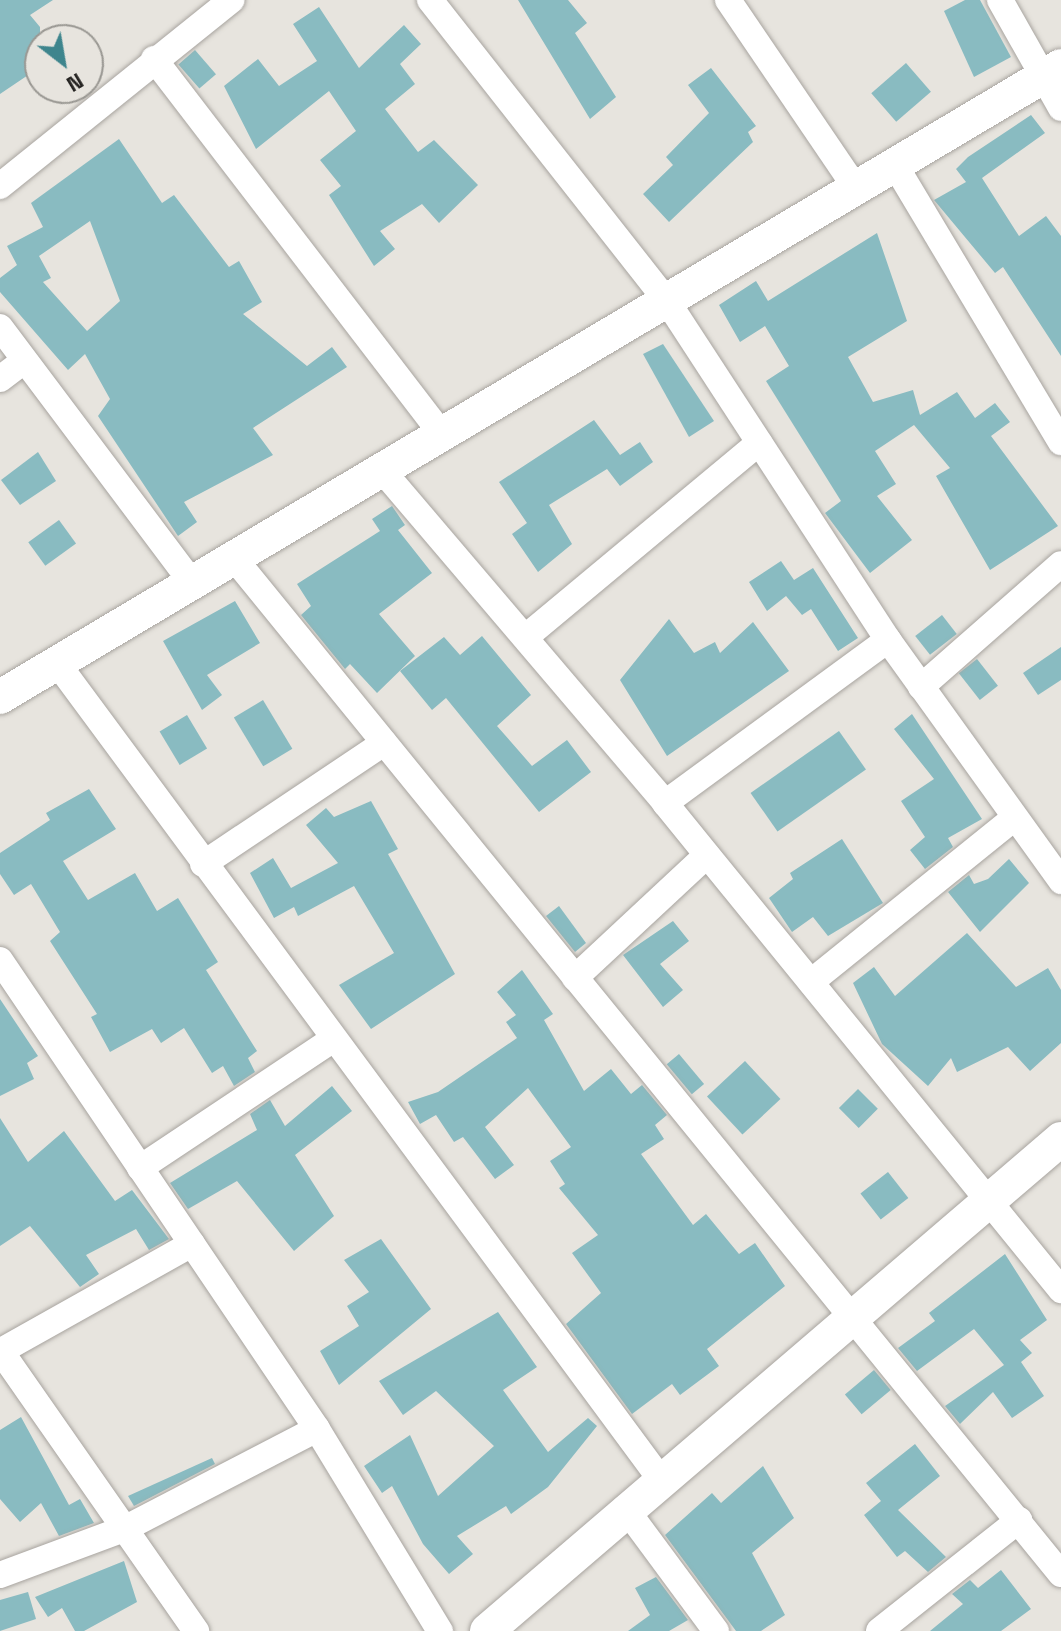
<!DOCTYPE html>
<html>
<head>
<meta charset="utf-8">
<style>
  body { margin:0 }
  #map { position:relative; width:1061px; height:1631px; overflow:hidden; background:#e7e4de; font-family:"Space Grotesk",sans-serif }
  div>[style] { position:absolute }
  .building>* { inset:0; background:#89bbc1; transform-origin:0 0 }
  .roads { filter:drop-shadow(0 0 2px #a8a49f) drop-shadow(0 0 2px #a8a49f) }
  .minor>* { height:26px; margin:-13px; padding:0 13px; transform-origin:13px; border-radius:13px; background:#fff }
  .tertiary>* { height:34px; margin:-17px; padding:0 17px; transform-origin:17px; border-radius:17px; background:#fff }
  span { translate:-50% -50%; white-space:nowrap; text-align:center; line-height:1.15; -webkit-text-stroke:6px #e7e4de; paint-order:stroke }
  .north { position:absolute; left:24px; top:24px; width:80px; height:80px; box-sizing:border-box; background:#e7e4de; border:2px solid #999792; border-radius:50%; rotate:149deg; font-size:22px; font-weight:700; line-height:32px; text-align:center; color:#252321 }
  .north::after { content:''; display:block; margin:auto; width:28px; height:36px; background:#3e858d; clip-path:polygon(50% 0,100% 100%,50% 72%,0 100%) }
</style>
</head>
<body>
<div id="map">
  <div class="building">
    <div style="clip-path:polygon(0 0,53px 0,30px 15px,40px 27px,40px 67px,0 94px)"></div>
    <div style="clip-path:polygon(518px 0,568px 0,587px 23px,575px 33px,616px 97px,590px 119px)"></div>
    <div style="clip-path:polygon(965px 0,980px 0,1011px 57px,974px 77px,944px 11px)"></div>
    <div style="clip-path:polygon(319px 7px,359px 68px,404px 25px,421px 44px,400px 64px,415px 84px,385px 109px,418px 152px,434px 140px,478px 185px,439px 223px,422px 204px,380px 231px,395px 249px,374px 266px,329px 195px,341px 186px,320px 160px,356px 131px,329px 91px,256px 149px,224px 86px,258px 59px,279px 86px,317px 61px,293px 24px)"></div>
    <div style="left:195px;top:50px;width:32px;height:22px;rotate:49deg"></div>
    <div style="left:906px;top:63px;width:38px;height:46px;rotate:49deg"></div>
    <div style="clip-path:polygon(711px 68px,756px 126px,748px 132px,753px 142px,669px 222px,643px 194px,673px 165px,666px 157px,709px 113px,688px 85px)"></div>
    <div style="clip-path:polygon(1031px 115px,1045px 133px,982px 178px,1019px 236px,1046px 216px,1061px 236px,1061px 356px,1003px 267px,995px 273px,934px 200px,966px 182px,956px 169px,968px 157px)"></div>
    <div style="clip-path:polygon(evenodd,119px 139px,162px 203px,174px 195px,229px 267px,239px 261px,262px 302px,243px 314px,307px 366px,332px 347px,347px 367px,253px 428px,273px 455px,184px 502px,197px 522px,178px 536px,98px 416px,110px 399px,85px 354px,68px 370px,0 292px,0 278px,17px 265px,7px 246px,43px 227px,31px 203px,119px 139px,90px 221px,120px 301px,87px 331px,43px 282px,51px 278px,39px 256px,90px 221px)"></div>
    <div style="clip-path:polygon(877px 233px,907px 321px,848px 357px,873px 402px,913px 390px,920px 415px,957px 392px,975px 418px,995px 403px,1010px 422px,991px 436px,1058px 526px,990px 570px,936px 476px,950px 468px,914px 425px,875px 451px,896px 484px,877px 496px,912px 540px,870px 573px,825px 513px,841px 501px,766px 381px,789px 366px,765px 326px,740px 342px,719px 305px,756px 281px,768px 301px)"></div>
    <div style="clip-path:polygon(663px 344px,714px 421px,689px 437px,643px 354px)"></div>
    <div style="clip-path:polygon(594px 420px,620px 455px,640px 442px,653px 462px,620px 486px,607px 469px,549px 505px,572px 544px,538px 572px,512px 534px,527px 523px,499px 482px)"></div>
    <div style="clip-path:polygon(38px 452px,56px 481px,20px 505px,1px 480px)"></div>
    <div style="clip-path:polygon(392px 506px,405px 525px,398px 530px,432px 573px,379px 614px,415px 656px,377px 693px,350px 664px,345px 669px,301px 615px,311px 606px,297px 584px,380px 531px,372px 519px)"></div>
    <div style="left:59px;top:520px;width:29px;height:38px;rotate:54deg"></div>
    <div style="clip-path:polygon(781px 561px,794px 580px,813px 568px,858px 638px,838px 651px,811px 609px,802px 615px,786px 596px,767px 611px,749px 582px)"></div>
    <div style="clip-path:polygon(235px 601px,260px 643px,207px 675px,222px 695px,202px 710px,163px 641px)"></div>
    <div style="left:942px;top:615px;width:24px;height:34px;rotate:52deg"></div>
    <div style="clip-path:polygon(669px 619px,694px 653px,715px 642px,720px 653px,753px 622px,789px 671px,667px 756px,620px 680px)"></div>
    <div style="clip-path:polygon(482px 636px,531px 695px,497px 726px,532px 766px,567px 740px,591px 772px,539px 812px,446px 698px,432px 710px,400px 671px,444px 637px,460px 655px)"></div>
    <div style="clip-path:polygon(1061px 647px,1061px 680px,1038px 695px,1023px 673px)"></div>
    <div style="left:977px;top:659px;width:34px;height:23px;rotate:52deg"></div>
    <div style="left:263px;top:700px;width:57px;height:34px;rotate:59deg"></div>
    <div style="clip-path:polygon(912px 714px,982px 819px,948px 838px,953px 847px,925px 869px,910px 850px,925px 837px,901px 801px,934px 779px,894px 729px)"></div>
    <div style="left:187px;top:715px;width:39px;height:32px;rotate:59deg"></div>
    <div style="left:839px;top:731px;width:47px;height:108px;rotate:55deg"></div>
    <div style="clip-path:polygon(89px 789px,116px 829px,63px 861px,88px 900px,135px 873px,157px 911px,178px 898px,218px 962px,206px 970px,257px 1051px,248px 1058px,255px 1072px,234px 1086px,223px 1066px,212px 1073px,184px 1028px,161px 1043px,152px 1029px,110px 1052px,91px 1017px,97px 1014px,50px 941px,60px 932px,31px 884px,14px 895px,0 874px,0 853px,50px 820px,46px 813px)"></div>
    <div style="clip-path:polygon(371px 801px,398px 849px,388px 854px,455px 974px,371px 1029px,339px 985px,394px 953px,354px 886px,298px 916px,294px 907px,274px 918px,250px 873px,273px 858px,291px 888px,338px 863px,306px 825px,326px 808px,334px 817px)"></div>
    <div style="clip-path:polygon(842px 839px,883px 903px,828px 936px,813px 917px,792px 932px,769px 898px,793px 879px,790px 873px)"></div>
    <div style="clip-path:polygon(1009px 859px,1029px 883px,980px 932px,948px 892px,969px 875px,974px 884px,988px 879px)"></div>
    <div style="clip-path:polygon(559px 906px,586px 943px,575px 952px,546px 916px)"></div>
    <div style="clip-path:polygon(673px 921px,689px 941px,660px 964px,683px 990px,663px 1007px,623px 955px)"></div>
    <div style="clip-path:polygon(967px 933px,1016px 987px,1048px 968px,1061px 990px,1061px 1043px,1030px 1071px,1008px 1047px,957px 1072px,951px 1058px,928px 1086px,882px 1044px,853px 983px,874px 967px,895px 996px)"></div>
    <div style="clip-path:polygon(522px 970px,553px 1014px,544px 1020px,584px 1091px,611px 1069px,631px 1094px,642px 1085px,667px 1115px,655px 1125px,664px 1139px,641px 1154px,693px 1225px,706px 1214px,739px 1254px,755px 1243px,785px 1286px,707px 1349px,719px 1366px,680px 1395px,672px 1384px,632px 1414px,566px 1324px,601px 1293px,572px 1253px,598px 1235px,559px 1188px,565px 1184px,550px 1161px,571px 1147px,528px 1088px,485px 1127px,514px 1165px,495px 1179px,463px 1137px,454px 1142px,436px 1115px,420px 1124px,408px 1102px,438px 1092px,517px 1038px,506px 1022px,516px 1015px,497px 992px)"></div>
    <div style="clip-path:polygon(0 999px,38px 1056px,27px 1063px,34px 1079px,0 1096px)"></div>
    <div style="left:679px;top:1054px;width:39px;height:16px;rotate:50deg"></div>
    <div style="left:745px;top:1061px;width:52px;height:52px;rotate:47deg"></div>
    <div style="clip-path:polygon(332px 1086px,352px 1111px,295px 1155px,334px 1216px,294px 1251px,237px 1181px,188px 1209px,170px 1183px,257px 1130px,250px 1114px,270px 1100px,285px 1126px)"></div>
    <div style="left:858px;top:1089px;width:28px;height:27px;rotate:45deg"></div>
    <div style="clip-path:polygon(0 1118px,28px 1162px,64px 1131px,115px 1201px,132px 1190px,169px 1239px,149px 1250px,136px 1229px,86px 1255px,99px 1274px,80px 1287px,30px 1226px,0 1246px)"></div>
    <div style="left:888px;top:1172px;width:33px;height:35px;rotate:52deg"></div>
    <div style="clip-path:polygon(381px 1239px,431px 1309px,339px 1385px,320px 1351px,359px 1326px,347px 1306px,369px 1292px,344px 1260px)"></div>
    <div style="clip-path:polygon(1005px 1254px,1047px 1320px,1020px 1340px,1032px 1353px,1021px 1362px,1044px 1396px,1012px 1418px,993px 1392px,960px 1424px,945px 1406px,1004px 1365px,974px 1329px,917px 1371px,898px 1348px,935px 1321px,929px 1313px)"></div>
    <div style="clip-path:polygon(498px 1312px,537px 1367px,503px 1390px,548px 1452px,588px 1418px,597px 1426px,548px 1487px,511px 1514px,506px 1506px,457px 1536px,473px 1554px,449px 1574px,423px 1544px,392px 1486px,382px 1493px,364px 1466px,410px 1435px,438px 1496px,494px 1446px,436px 1391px,403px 1415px,379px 1381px)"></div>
    <div style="left:874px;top:1370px;width:26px;height:38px;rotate:50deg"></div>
    <div style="clip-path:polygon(21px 1417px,69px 1505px,80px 1499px,94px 1523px,59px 1536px,41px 1503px,20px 1522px,0 1499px,0 1430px)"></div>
    <div style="clip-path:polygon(915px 1444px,940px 1476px,898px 1510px,946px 1557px,928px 1572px,905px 1551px,897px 1557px,864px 1515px,881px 1501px,866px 1483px)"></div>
    <div style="clip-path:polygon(212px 1458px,215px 1464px,134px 1506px,128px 1496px)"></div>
    <div style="clip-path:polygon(763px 1466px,794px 1518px,752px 1553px,785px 1615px,761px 1631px,736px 1631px,665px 1535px,712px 1493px,721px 1503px)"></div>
    <div style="clip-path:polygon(124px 1561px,137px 1602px,84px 1631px,75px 1631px,62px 1608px,48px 1617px,35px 1597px)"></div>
    <div style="clip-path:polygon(1001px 1570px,1031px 1609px,1001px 1631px,930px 1631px,963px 1604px,952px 1594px,970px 1580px,978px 1588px)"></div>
    <div style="clip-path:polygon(656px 1577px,688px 1620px,669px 1631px,628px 1631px,650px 1615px,635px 1588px)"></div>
    <div style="clip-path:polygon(28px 1592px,36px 1619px,0 1631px,0 1600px)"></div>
  </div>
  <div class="roads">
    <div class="minor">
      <div style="left:430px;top:0;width:383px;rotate:51.8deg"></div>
      <div style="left:667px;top:301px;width:405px;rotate:56.9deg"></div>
      <div style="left:888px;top:640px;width:297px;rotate:54.3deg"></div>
      <div style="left:728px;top:0;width:227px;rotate:55.8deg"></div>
      <div style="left:1000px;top:0;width:124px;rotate:60.5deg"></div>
      <div style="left:154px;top:59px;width:473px;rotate:52.5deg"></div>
      <div style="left:895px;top:165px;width:323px;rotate:59.1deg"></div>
      <div style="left:0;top:186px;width:297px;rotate:-38.8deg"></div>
      <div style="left:0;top:327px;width:320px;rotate:53.1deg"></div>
      <div style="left:0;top:379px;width:30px;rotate:-37deg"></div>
      <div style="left:382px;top:470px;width:437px;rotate:49.6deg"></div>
      <div style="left:665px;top:803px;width:628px;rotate:50.88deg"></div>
      <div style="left:234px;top:558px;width:1310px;rotate:50.86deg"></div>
      <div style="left:527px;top:636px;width:302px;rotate:-39.8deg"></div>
      <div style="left:57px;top:663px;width:1016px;rotate:53.52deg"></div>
      <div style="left:921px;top:687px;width:186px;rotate:-41.3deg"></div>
      <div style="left:665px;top:803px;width:276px;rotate:-36.2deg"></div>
      <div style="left:203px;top:864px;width:218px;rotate:-33.8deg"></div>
      <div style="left:0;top:960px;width:566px;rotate:55.94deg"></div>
      <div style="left:317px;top:1429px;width:237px;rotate:58.7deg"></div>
      <div style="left:575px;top:978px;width:180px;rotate:-43deg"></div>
      <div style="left:811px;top:982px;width:261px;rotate:-38.9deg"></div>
      <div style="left:140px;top:1168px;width:231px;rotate:-33.7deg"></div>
      <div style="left:0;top:1350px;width:343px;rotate:55.1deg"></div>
      <div style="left:1px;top:1351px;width:219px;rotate:-29.3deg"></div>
      <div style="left:625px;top:1508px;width:153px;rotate:53.5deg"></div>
      <div style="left:0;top:1575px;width:132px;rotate:-20.4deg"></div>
      <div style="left:124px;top:1529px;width:217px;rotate:-27.4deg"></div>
      <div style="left:879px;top:1631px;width:179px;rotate:-38.4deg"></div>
    </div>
    <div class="tertiary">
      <div style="left:0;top:697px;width:1234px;rotate:-30.74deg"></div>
      <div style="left:487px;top:1631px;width:756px;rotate:-40.6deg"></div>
    </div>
  </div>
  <div class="north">N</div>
</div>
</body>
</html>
